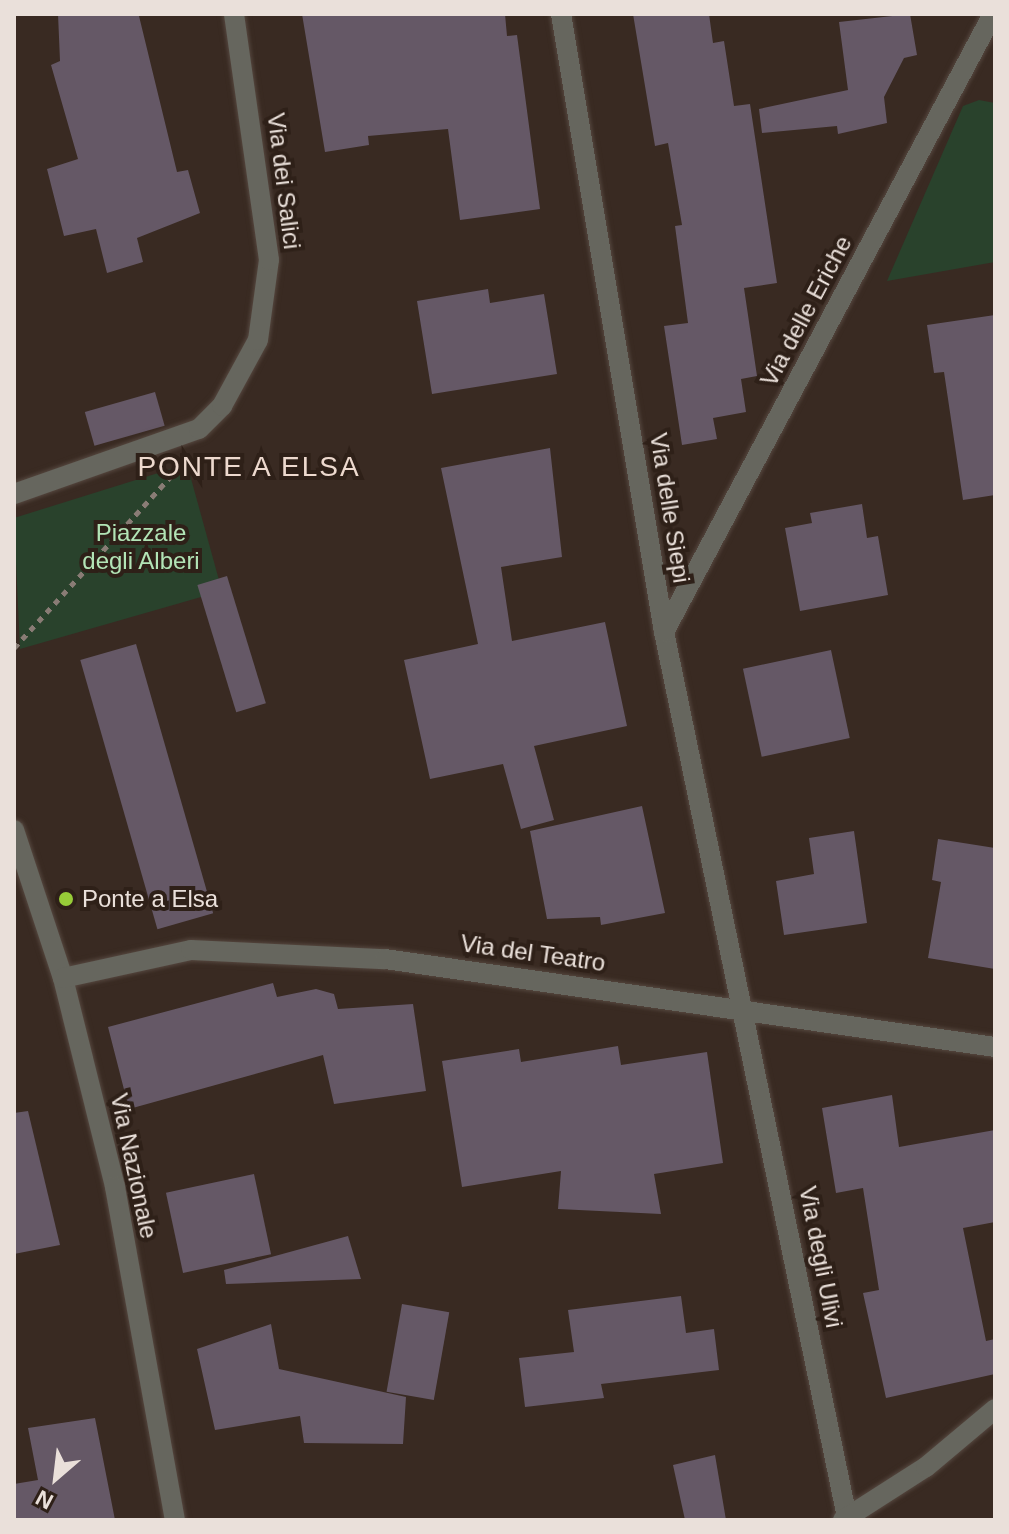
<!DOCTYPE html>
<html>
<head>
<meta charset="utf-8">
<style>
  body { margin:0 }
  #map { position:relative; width:1009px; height:1534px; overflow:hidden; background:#392a22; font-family:Arial,sans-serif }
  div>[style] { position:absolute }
  .green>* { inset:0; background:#29422c }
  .building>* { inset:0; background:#655866; transform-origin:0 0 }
  .path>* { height:5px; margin-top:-2.5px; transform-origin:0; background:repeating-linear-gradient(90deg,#897c75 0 6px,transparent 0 12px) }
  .roads { filter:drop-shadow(0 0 2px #55473f) drop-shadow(0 0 2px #55473f) }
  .street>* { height:20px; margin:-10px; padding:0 10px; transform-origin:10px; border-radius:10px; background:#66665e }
  .dots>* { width:22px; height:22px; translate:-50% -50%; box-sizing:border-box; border:4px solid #2e2018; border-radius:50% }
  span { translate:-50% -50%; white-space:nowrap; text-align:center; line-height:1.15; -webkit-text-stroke:8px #2e2018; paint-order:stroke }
  .street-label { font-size:24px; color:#eae0da }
  .park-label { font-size:24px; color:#b2e4b6 }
  .poi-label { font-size:24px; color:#eae0da }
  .left { translate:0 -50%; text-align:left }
  .quarter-label { font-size:28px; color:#edd9ce; letter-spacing:2px }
  .frame { position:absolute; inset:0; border:16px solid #eae0da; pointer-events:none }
  .north { position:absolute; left:16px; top:1438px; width:80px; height:80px; -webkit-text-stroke:6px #2e2018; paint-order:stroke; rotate:208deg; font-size:22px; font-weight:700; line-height:32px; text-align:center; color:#eae0da }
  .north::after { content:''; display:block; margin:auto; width:28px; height:36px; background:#eae0da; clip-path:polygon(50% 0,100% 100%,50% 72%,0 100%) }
</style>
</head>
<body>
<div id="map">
  <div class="green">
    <div style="clip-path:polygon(979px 100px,995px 103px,995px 262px,887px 281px,963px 106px)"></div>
    <div style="clip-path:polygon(187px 464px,222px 591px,20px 649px,14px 518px)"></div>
  </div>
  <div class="building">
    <div style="clip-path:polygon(58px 14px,139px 16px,177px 172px,188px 170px,200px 213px,137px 238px,143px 262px,107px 273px,96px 229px,64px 236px,47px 169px,78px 159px,51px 65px,60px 61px)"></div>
    <div style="clip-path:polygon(302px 14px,505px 14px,507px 36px,517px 35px,540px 209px,460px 220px,448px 129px,368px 136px,369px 145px,325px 152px)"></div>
    <div style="clip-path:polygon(633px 14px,709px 14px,713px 43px,724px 41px,734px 106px,750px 104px,777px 283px,744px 288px,757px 376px,741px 379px,746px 412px,713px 418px,717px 439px,682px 445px,664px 326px,688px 323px,675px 226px,682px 225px,668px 143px,655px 146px)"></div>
    <div style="clip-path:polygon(910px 14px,917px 55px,904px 58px,884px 97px,887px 123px,838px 134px,837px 126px,762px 133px,759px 109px,848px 90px,839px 22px)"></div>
    <div style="clip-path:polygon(488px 289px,490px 303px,544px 294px,557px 374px,432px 394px,417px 301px)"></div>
    <div style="clip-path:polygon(995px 315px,995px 495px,963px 500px,944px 372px,934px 373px,927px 325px)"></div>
    <div style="left:155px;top:392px;width:35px;height:73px;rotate:74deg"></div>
    <div style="clip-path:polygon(550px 448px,562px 557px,501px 567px,512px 641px,605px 622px,627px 726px,534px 746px,554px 820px,521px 829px,503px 764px,430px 779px,404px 660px,478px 644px,441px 468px)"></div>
    <div style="clip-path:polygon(862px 504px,867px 538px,878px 536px,888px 595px,800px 611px,785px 528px,812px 523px,810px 513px)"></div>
    <div style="left:227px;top:576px;width:133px;height:31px;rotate:73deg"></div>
    <div style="left:136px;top:644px;width:280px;height:58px;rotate:74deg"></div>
    <div style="left:831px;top:650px;width:90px;height:90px;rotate:78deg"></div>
    <div style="clip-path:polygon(642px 806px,665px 913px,601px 925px,600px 917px,547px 919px,530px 831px)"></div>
    <div style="clip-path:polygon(854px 831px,867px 923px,784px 935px,776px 881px,814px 874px,809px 838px)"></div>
    <div style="clip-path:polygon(938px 839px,995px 848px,995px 969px,928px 958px,941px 882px,932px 880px)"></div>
    <div style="clip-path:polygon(273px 983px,277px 997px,316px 989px,334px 994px,338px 1009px,413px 1004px,426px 1091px,334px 1104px,323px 1055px,129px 1109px,108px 1027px)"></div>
    <div style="clip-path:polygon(618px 1046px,621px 1065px,707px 1052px,723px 1163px,654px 1174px,661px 1214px,558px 1209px,561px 1171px,462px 1187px,442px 1061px,519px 1049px,521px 1062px)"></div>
    <div style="clip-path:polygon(892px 1095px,899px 1147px,995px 1130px,995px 1222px,963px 1228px,986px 1341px,995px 1339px,995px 1374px,886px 1398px,863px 1293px,879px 1290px,863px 1188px,836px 1193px,822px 1108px)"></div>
    <div style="clip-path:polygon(28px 1111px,60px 1245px,14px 1254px,14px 1113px)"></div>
    <div style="left:254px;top:1174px;width:82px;height:90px;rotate:78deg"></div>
    <div style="clip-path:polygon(348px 1236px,361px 1279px,226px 1284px,224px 1270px)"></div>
    <div style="clip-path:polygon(681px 1296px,686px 1333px,714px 1329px,719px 1370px,601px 1384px,604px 1398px,525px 1407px,519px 1358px,574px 1352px,568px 1310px)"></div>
    <div style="left:402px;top:1304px;width:48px;height:89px;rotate:10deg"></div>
    <div style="clip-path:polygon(271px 1324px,279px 1369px,406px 1397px,403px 1444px,304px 1443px,300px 1416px,215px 1430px,197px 1349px)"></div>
    <div style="clip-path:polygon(95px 1418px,115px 1520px,14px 1520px,14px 1484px,38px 1480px,28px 1428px)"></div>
    <div style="clip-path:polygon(715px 1455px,726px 1520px,685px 1520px,673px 1465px)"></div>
  </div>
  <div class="path">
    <div style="left:14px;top:648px;width:234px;rotate:-47.6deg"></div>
  </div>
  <div class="roads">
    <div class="street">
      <div style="left:561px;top:14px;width:627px;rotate:80.54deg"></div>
      <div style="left:664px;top:632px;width:904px;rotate:78.32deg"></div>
      <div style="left:14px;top:494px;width:196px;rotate:-19.4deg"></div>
      <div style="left:199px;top:429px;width:33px;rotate:-45deg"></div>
      <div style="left:222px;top:406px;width:75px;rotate:-61.4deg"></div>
      <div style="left:258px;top:340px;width:81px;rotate:-82.2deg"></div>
      <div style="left:269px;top:260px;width:248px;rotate:-98.1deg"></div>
      <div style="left:664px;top:632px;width:700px;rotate:-61.97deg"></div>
      <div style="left:14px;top:830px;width:156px;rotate:71.7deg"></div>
      <div style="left:63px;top:978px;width:215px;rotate:76deg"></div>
      <div style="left:115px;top:1187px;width:338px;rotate:79.8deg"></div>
      <div style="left:63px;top:978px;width:131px;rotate:-12.3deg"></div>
      <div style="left:191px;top:950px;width:194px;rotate:2.7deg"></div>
      <div style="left:385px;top:959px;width:616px;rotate:8.21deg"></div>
      <div style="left:843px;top:1520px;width:98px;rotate:-32.6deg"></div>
      <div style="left:926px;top:1467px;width:90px;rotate:-40deg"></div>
    </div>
  </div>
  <div class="dots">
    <div style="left:66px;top:899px;background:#97cc38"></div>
  </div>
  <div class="street-label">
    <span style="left:284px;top:181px;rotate:83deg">Via dei Salici</span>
    <span style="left:806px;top:311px;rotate:-62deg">Via delle Eriche</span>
    <span style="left:670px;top:508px;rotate:81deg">Via delle Siepi</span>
    <span style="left:533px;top:953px;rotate:8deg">Via del Teatro</span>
    <span style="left:134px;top:1166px;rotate:78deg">Via Nazionale</span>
    <span style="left:821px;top:1257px;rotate:79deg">Via degli Ulivi</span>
  </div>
  <div class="park-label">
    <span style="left:141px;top:547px">Piazzale<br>degli Alberi</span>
  </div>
  <div class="poi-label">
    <span class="left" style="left:82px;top:899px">Ponte a Elsa</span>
  </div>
  <div class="quarter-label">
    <span style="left:249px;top:467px">PONTE A ELSA</span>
  </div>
  <div class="frame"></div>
  <div class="north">N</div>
</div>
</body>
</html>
